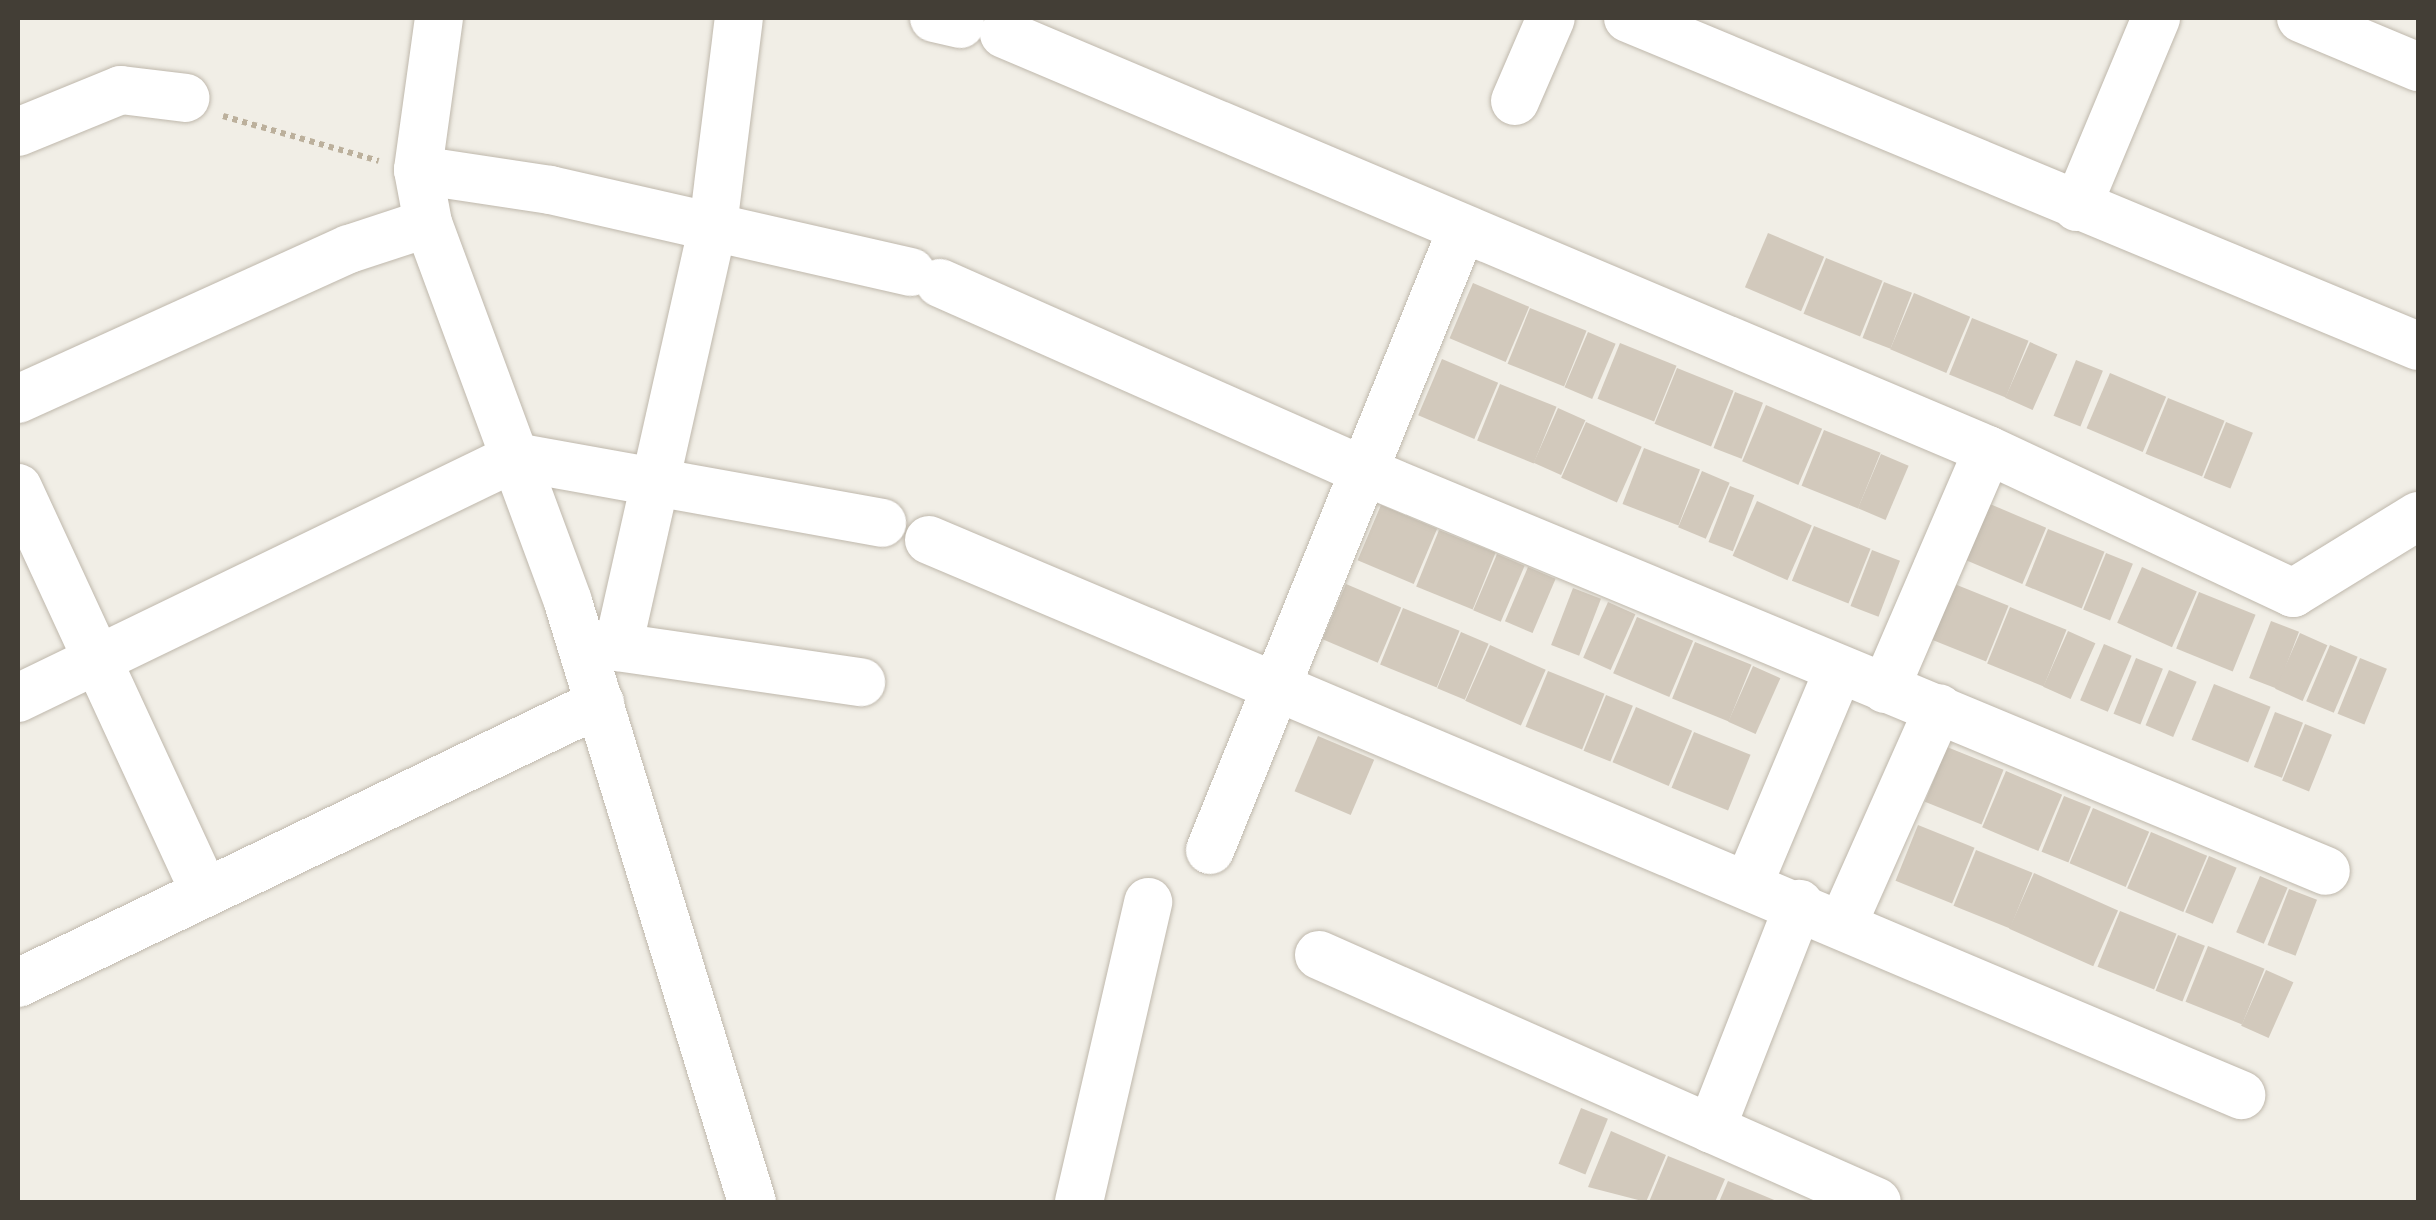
<!DOCTYPE html>
<html>
<head>
<meta charset="utf-8">
<style>
  body { margin:0 }
  #map { position:relative; width:2436px; height:1220px; overflow:hidden; background:#f1eee6; font-family:Quicksand,sans-serif }
  div>[style] { position:absolute }
  .building>* { inset:0; background:#d2c9bc; transform-origin:0 0 }
  .path>* { height:6px; margin-top:-3px; transform-origin:0; background:repeating-linear-gradient(90deg,#bcb09c 0 5px,transparent 0 10px) }
  .roads { filter:drop-shadow(0 0 2px #bfb8ac) drop-shadow(0 0 2px #bfb8ac) }
  .minor>* { height:48px; margin:-24px; padding:0 24px; transform-origin:24px; border-radius:24px; background:#fff }
  span { translate:-50% -50%; white-space:nowrap; text-align:center; line-height:1.15; -webkit-text-stroke:8px #fff; paint-order:stroke }
  .frame { position:absolute; inset:0; border:20px solid #433e36; pointer-events:none }
</style>
</head>
<body>
<div id="map">
  <div class="building">
    <div style="left:1768px;top:233px;width:61px;height:59px;rotate:23deg"></div>
    <div style="left:1826px;top:258px;width:61px;height:60px;rotate:22deg"></div>
    <div style="left:1884px;top:282px;width:30px;height:60px;rotate:21deg"></div>
    <div style="left:1473px;top:283px;width:61px;height:60px;rotate:23deg"></div>
    <div style="left:1914px;top:293px;width:61px;height:61px;rotate:23deg"></div>
    <div style="left:1530px;top:308px;width:61px;height:60px;rotate:22deg"></div>
    <div style="left:1972px;top:318px;width:61px;height:61px;rotate:22deg"></div>
    <div style="left:1588px;top:332px;width:30px;height:60px;rotate:23deg"></div>
    <div style="left:2030px;top:342px;width:30px;height:61px;rotate:24deg"></div>
    <div style="left:1620px;top:343px;width:61px;height:60px;rotate:22deg"></div>
    <div style="left:1442px;top:359px;width:61px;height:61px;rotate:23deg"></div>
    <div style="left:2076px;top:360px;width:29px;height:60px;rotate:22deg"></div>
    <div style="left:1677px;top:368px;width:61px;height:60px;rotate:22deg"></div>
    <div style="left:2110px;top:373px;width:61px;height:60px;rotate:23deg"></div>
    <div style="left:1500px;top:384px;width:61px;height:61px;rotate:22deg"></div>
    <div style="left:1735px;top:392px;width:30px;height:60px;rotate:21deg"></div>
    <div style="left:2168px;top:398px;width:61px;height:60px;rotate:22deg"></div>
    <div style="left:1766px;top:405px;width:61px;height:61px;rotate:23deg"></div>
    <div style="left:1558px;top:408px;width:30px;height:60px;rotate:24deg"></div>
    <div style="left:1586px;top:422px;width:61px;height:61px;rotate:24deg"></div>
    <div style="left:2226px;top:422px;width:29px;height:60px;rotate:22deg"></div>
    <div style="left:1824px;top:430px;width:61px;height:60px;rotate:22deg"></div>
    <div style="left:1644px;top:448px;width:60px;height:60px;rotate:21deg"></div>
    <div style="left:1881px;top:454px;width:30px;height:59px;rotate:23deg"></div>
    <div style="left:1702px;top:471px;width:30px;height:61px;rotate:23deg"></div>
    <div style="left:1730px;top:486px;width:26px;height:60px;rotate:21deg"></div>
    <div style="left:1757px;top:501px;width:60px;height:60px;rotate:24deg"></div>
    <div style="left:1990px;top:504px;width:61px;height:61px;rotate:23deg"></div>
    <div style="left:1381px;top:505px;width:61px;height:60px;rotate:23deg"></div>
    <div style="left:1814px;top:526px;width:61px;height:59px;rotate:22deg"></div>
    <div style="left:2048px;top:529px;width:61px;height:61px;rotate:22deg"></div>
    <div style="left:1439px;top:530px;width:61px;height:61px;rotate:22deg"></div>
    <div style="left:1872px;top:550px;width:30px;height:60px;rotate:21deg"></div>
    <div style="left:2106px;top:553px;width:29px;height:61px;rotate:22deg"></div>
    <div style="left:1497px;top:554px;width:30px;height:61px;rotate:23deg"></div>
    <div style="left:1528px;top:567px;width:30px;height:59px;rotate:23deg"></div>
    <div style="left:2142px;top:567px;width:60px;height:61px;rotate:24deg"></div>
    <div style="left:1952px;top:583px;width:61px;height:60px;rotate:22deg"></div>
    <div style="left:1346px;top:584px;width:60px;height:60px;rotate:23deg"></div>
    <div style="left:1573px;top:588px;width:30px;height:61px;rotate:21deg"></div>
    <div style="left:2199px;top:592px;width:61px;height:61px;rotate:22deg"></div>
    <div style="left:1608px;top:602px;width:30px;height:61px;rotate:24deg"></div>
    <div style="left:2010px;top:607px;width:61px;height:61px;rotate:22deg"></div>
    <div style="left:1403px;top:608px;width:61px;height:61px;rotate:22deg"></div>
    <div style="left:1637px;top:617px;width:61px;height:61px;rotate:23deg"></div>
    <div style="left:2271px;top:621px;width:30px;height:61px;rotate:21deg"></div>
    <div style="left:2068px;top:631px;width:30px;height:61px;rotate:24deg"></div>
    <div style="left:1461px;top:632px;width:30px;height:61px;rotate:23deg"></div>
    <div style="left:2300px;top:633px;width:30px;height:61px;rotate:24deg"></div>
    <div style="left:1695px;top:642px;width:61px;height:61px;rotate:22deg"></div>
    <div style="left:2104px;top:644px;width:30px;height:61px;rotate:23deg"></div>
    <div style="left:1490px;top:645px;width:61px;height:61px;rotate:24deg"></div>
    <div style="left:2330px;top:645px;width:30px;height:61px;rotate:23deg"></div>
    <div style="left:2136px;top:658px;width:29px;height:60px;rotate:22deg"></div>
    <div style="left:2360px;top:658px;width:29px;height:60px;rotate:22deg"></div>
    <div style="left:1753px;top:666px;width:30px;height:61px;rotate:24deg"></div>
    <div style="left:2169px;top:670px;width:30px;height:60px;rotate:23deg"></div>
    <div style="left:1548px;top:671px;width:61px;height:60px;rotate:22deg"></div>
    <div style="left:2214px;top:684px;width:61px;height:60px;rotate:22deg"></div>
    <div style="left:1606px;top:695px;width:29px;height:60px;rotate:22deg"></div>
    <div style="left:1636px;top:707px;width:61px;height:60px;rotate:23deg"></div>
    <div style="left:2275px;top:712px;width:30px;height:59px;rotate:21deg"></div>
    <div style="left:2305px;top:724px;width:29px;height:61px;rotate:22deg"></div>
    <div style="left:1694px;top:732px;width:61px;height:60px;rotate:22deg"></div>
    <div style="left:1318px;top:736px;width:61px;height:60px;rotate:23deg"></div>
    <div style="left:1947px;top:747px;width:61px;height:59px;rotate:22deg"></div>
    <div style="left:2006px;top:771px;width:61px;height:61px;rotate:23deg"></div>
    <div style="left:2064px;top:796px;width:29px;height:60px;rotate:22deg"></div>
    <div style="left:2093px;top:808px;width:61px;height:60px;rotate:23deg"></div>
    <div style="left:1918px;top:825px;width:61px;height:60px;rotate:22deg"></div>
    <div style="left:2151px;top:832px;width:61px;height:61px;rotate:23deg"></div>
    <div style="left:1976px;top:850px;width:61px;height:60px;rotate:22deg"></div>
    <div style="left:2209px;top:856px;width:30px;height:61px;rotate:23deg"></div>
    <div style="left:2034px;top:873px;width:92px;height:61px;rotate:24deg"></div>
    <div style="left:2260px;top:876px;width:30px;height:61px;rotate:23deg"></div>
    <div style="left:2289px;top:889px;width:30px;height:60px;rotate:21deg"></div>
    <div style="left:2120px;top:911px;width:61px;height:60px;rotate:22deg"></div>
    <div style="left:2178px;top:935px;width:29px;height:60px;rotate:22deg"></div>
    <div style="left:2208px;top:946px;width:61px;height:60px;rotate:22deg"></div>
    <div style="left:2266px;top:970px;width:30px;height:61px;rotate:24deg"></div>
    <div style="left:1581px;top:1108px;width:29px;height:60px;rotate:22deg"></div>
    <div style="clip-path:polygon(1611px 1131px,1666px 1155px,1646px 1202px,1588px 1187px)"></div>
    <div style="clip-path:polygon(1668px 1156px,1725px 1179px,1715px 1202px,1649px 1202px)"></div>
    <div style="clip-path:polygon(1728px 1181px,1755px 1192px,1779px 1202px,1719px 1202px)"></div>
  </div>
  <div class="path">
    <div style="left:223px;top:116px;width:162px;rotate:16.1deg"></div>
  </div>
  <div class="roads">
    <div class="minor">
      <div style="left:439px;top:18px;width:153px;rotate:97.9deg"></div>
      <div style="left:418px;top:170px;width:54px;rotate:79.3deg"></div>
      <div style="left:428px;top:223px;width:404px;rotate:69.7deg"></div>
      <div style="left:568px;top:602px;width:628px;rotate:72.95deg"></div>
      <div style="left:934px;top:18px;width:27px;rotate:13deg"></div>
      <div style="left:1628px;top:18px;width:855px;rotate:22.55deg"></div>
      <div style="left:2301px;top:18px;width:127px;rotate:22.7deg"></div>
      <div style="left:1004px;top:34px;width:1068px;rotate:22.92deg"></div>
      <div style="left:1988px;top:450px;width:337px;rotate:25.1deg"></div>
      <div style="left:2293px;top:593px;width:147px;rotate:-31.6deg"></div>
      <div style="left:1515px;top:101px;width:90px;rotate:-66.6deg"></div>
      <div style="left:18px;top:132px;width:111px;rotate:-22.2deg"></div>
      <div style="left:121px;top:90px;width:65px;rotate:7deg"></div>
      <div style="left:418px;top:170px;width:134px;rotate:8.6deg"></div>
      <div style="left:550px;top:190px;width:370px;rotate:12.8deg"></div>
      <div style="left:2077px;top:207px;width:205px;rotate:-67.3deg"></div>
      <div style="left:940px;top:283px;width:458px;rotate:23.9deg"></div>
      <div style="left:1359px;top:469px;width:1047px;rotate:22.57deg"></div>
      <div style="left:18px;top:399px;width:363px;rotate:-24.4deg"></div>
      <div style="left:349px;top:249px;width:83px;rotate:-18.2deg"></div>
      <div style="left:18px;top:488px;width:446px;rotate:65.2deg"></div>
      <div style="left:929px;top:540px;width:1425px;rotate:22.93deg"></div>
      <div style="left:589px;top:643px;width:275px;rotate:8.2deg"></div>
      <div style="left:618px;top:647px;width:432px;rotate:-77.3deg"></div>
      <div style="left:713px;top:226px;width:210px;rotate:-82.9deg"></div>
      <div style="left:1885px;top:689px;width:260px;rotate:-66.7deg"></div>
      <div style="left:18px;top:698px;width:553px;rotate:-25.82deg"></div>
      <div style="left:516px;top:457px;width:372px;rotate:10.2deg"></div>
      <div style="left:1210px;top:850px;width:667px;rotate:-67.9deg"></div>
      <div style="left:1749px;top:883px;width:232px;rotate:-67.2deg"></div>
      <div style="left:1844px;top:921px;width:233px;rotate:-66deg"></div>
      <div style="left:1319px;top:955px;width:610px;rotate:23.88deg"></div>
      <div style="left:18px;top:983px;width:646px;rotate:-25.69deg"></div>
      <div style="left:1711px;top:1129px;width:242px;rotate:-68.6deg"></div>
      <div style="left:1079px;top:1202px;width:308px;rotate:-77deg"></div>
    </div>
  </div>
  <div class="frame"></div>
</div>
</body>
</html>
